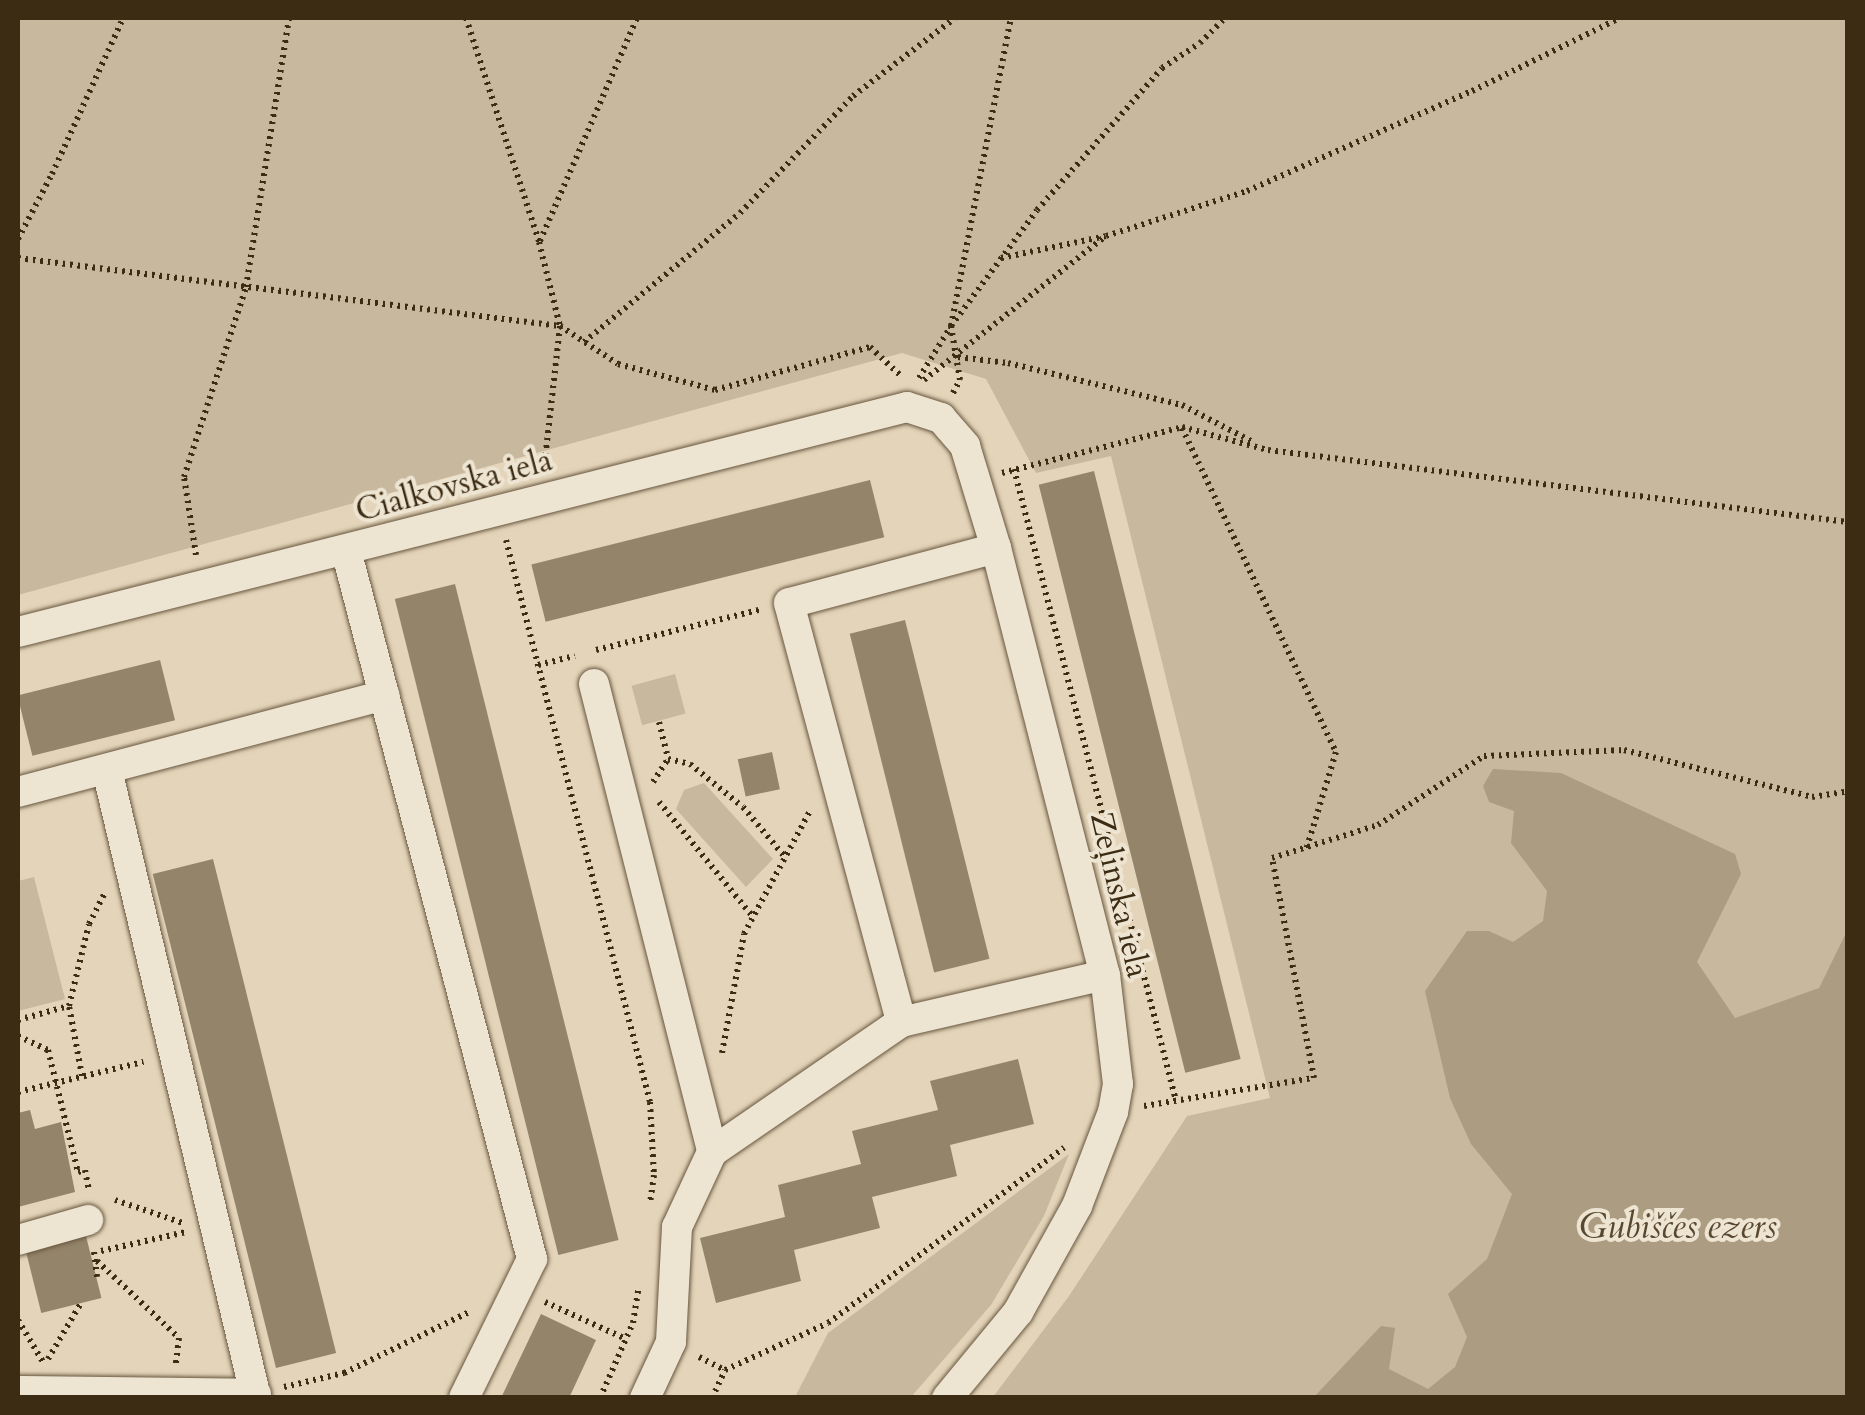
<!DOCTYPE html>
<html>
<head>
<meta charset="utf-8">
<style>
  body { margin:0 }
  #map { position:relative; width:1865px; height:1415px; overflow:hidden; background:#e4d5ba; font-family:Cardo,serif }
  div>[style] { position:absolute }
  .green>* { inset:0; background:#c8b89e; transform-origin:0 0 }
  .water>* { inset:0; background:#ab9c82 }
  .building>* { inset:0; background:#94846a; transform-origin:0 0 }
  .path>* { height:6px; margin-top:-3px; transform-origin:0; background:repeating-linear-gradient(90deg,#3d2c14 0 2.5px,transparent 0 7.5px) }
  .roads { filter:drop-shadow(0 0 2px #67563e) drop-shadow(0 0 2px #67563e) }
  .minor>* { height:30px; margin:-15px; padding:0 15px; transform-origin:15px; border-radius:15px; background:#ede4d2 }
  span { translate:-50% -50%; white-space:nowrap; text-align:center; line-height:1.15; -webkit-text-stroke:8px #ede4d2; paint-order:stroke }
  .street-label { font-size:32px; color:#3d2c14 }
  .water-label { font-size:35px; color:#584830; font-style:italic }
  .frame { position:absolute; inset:0; border:20px solid #3d2c14; pointer-events:none }
</style>
</head>
<body>
<div id="map">
  <div class="green">
    <div style="clip-path:polygon(18px 18px,1847px 18px,1848px 931px,1819px 988px,1847px 1397px,993px 1397px,1069px 1296px,1187px 1116px,1270px 1098px,1111px 456px,1036px 473px,986px 379px,902px 353px,18px 595px)"></div>
    <div style="left:675px;top:674px;width:41px;height:45px;rotate:75deg"></div>
    <div style="clip-path:polygon(704px 783px,773px 859px,746px 887px,676px 809px,684px 790px)"></div>
    <div style="clip-path:polygon(34px 877px,65px 999px,18px 1011px,18px 881px)"></div>
    <div style="clip-path:polygon(1069px 1154px,1044px 1216px,991px 1305px,911px 1397px,795px 1397px,828px 1333px)"></div>
  </div>
  <div class="water">
    <div style="clip-path:polygon(1493px 769px,1561px 773px,1735px 854px,1741px 874px,1697px 962px,1735px 1018px,1819px 988px,1847px 931px,1847px 1397px,1314px 1397px,1381px 1326px,1395px 1328px,1389px 1369px,1428px 1389px,1455px 1367px,1467px 1337px,1448px 1294px,1487px 1259px,1512px 1194px,1471px 1144px,1450px 1098px,1425px 991px,1467px 931px,1489px 931px,1513px 942px,1543px 921px,1547px 891px,1511px 843px,1514px 811px,1489px 802px,1483px 786px)"></div>
  </div>
  <div class="building">
    <div style="left:1094px;top:471px;width:606px;height:57px;rotate:76deg"></div>
    <div style="left:870px;top:480px;width:59px;height:349px;rotate:76deg"></div>
    <div style="left:455px;top:584px;width:676px;height:62px;rotate:76deg"></div>
    <div style="left:905px;top:620px;width:349px;height:57px;rotate:76deg"></div>
    <div style="left:160px;top:660px;width:62px;height:147px;rotate:76deg"></div>
    <div style="left:772px;top:752px;width:38px;height:35px;rotate:78deg"></div>
    <div style="left:213px;top:859px;width:509px;height:62px;rotate:76deg"></div>
    <div style="clip-path:polygon(1018px 1059px,1034px 1124px,950px 1145px,957px 1176px,872px 1197px,880px 1228px,794px 1250px,801px 1281px,716px 1303px,700px 1238px,785px 1217px,778px 1185px,861px 1164px,852px 1131px,938px 1110px,930px 1081px)"></div>
    <div style="clip-path:polygon(30px 1110px,35px 1129px,61px 1122px,75px 1192px,18px 1207px,18px 1113px)"></div>
    <div style="left:85px;top:1232px;width:68px;height:62px;rotate:76deg"></div>
    <div style="clip-path:polygon(541px 1314px,596px 1340px,569px 1398px,501px 1398px)"></div>
  </div>
  <div class="path">
    <div style="left:466px;top:18px;width:236px;rotate:71.9deg"></div>
    <div style="left:539px;top:242px;width:87px;rotate:76deg"></div>
    <div style="left:560px;top:326px;width:143px;rotate:96.4deg"></div>
    <div style="left:18px;top:239px;width:73px;rotate:-62.4deg"></div>
    <div style="left:52px;top:174px;width:171px;rotate:-65.5deg"></div>
    <div style="left:540px;top:241px;width:243px;rotate:-66.5deg"></div>
    <div style="left:18px;top:258px;width:546px;rotate:7.15deg"></div>
    <div style="left:560px;top:326px;width:69px;rotate:33.2deg"></div>
    <div style="left:618px;top:364px;width:100px;rotate:15deg"></div>
    <div style="left:715px;top:390px;width:161px;rotate:-15.5deg"></div>
    <div style="left:870px;top:347px;width:41px;rotate:43deg"></div>
    <div style="left:1001px;top:258px;width:107px;rotate:-11.8deg"></div>
    <div style="left:1106px;top:236px;width:148px;rotate:-17.7deg"></div>
    <div style="left:1247px;top:191px;width:246px;rotate:-24deg"></div>
    <div style="left:1472px;top:91px;width:165px;rotate:-26.3deg"></div>
    <div style="left:584px;top:342px;width:202px;rotate:-39.6deg"></div>
    <div style="left:740px;top:213px;width:163px;rotate:-46deg"></div>
    <div style="left:853px;top:96px;width:128px;rotate:-37.4deg"></div>
    <div style="left:958px;top:357px;width:50px;rotate:6.8deg"></div>
    <div style="left:1008px;top:363px;width:179px;rotate:13.6deg"></div>
    <div style="left:1182px;top:405px;width:82px;rotate:27.5deg"></div>
    <div style="left:919px;top:378px;width:61px;rotate:-58.4deg"></div>
    <div style="left:951px;top:326px;width:144px;rotate:-53.4deg"></div>
    <div style="left:1037px;top:210px;width:189px;rotate:-48.6deg"></div>
    <div style="left:1162px;top:68px;width:45px;rotate:-33.3deg"></div>
    <div style="left:1200px;top:43px;width:35px;rotate:-45deg"></div>
    <div style="left:924px;top:380px;width:232px;rotate:-38.4deg"></div>
    <div style="left:953px;top:393px;width:15px;rotate:-62deg"></div>
    <div style="left:960px;top:380px;width:55px;rotate:-99.5deg"></div>
    <div style="left:951px;top:326px;width:314px;rotate:-79deg"></div>
    <div style="left:1182px;top:428px;width:359px;rotate:64.6deg"></div>
    <div style="left:1336px;top:752px;width:102px;rotate:107deg"></div>
    <div style="left:1014px;top:469px;width:652px;rotate:75.62deg"></div>
    <div style="left:1002px;top:473px;width:186px;rotate:-14.3deg"></div>
    <div style="left:1182px;top:427px;width:89px;rotate:15deg"></div>
    <div style="left:1268px;top:450px;width:584px;rotate:7.08deg"></div>
    <div style="left:506px;top:540px;width:580px;rotate:75.63deg"></div>
    <div style="left:650px;top:1102px;width:73px;rotate:86.9deg"></div>
    <div style="left:654px;top:1175px;width:29px;rotate:98deg"></div>
    <div style="left:196px;top:555px;width:79px;rotate:-98.7deg"></div>
    <div style="left:184px;top:477px;width:200px;rotate:-71.9deg"></div>
    <div style="left:246px;top:287px;width:272px;rotate:-80.9deg"></div>
    <div style="left:596px;top:650px;width:168px;rotate:-13.8deg"></div>
    <div style="left:538px;top:665px;width:38px;rotate:-14deg"></div>
    <div style="left:659px;top:722px;width:38px;rotate:76deg"></div>
    <div style="left:653px;top:782px;width:27px;rotate:-57deg"></div>
    <div style="left:668px;top:759px;width:23px;rotate:13deg"></div>
    <div style="left:690px;top:764px;width:68px;rotate:39.1deg"></div>
    <div style="left:743px;top:807px;width:65px;rotate:50deg"></div>
    <div style="left:659px;top:802px;width:149px;rotate:50.7deg"></div>
    <div style="left:18px;top:1020px;width:53px;rotate:-15.4deg"></div>
    <div style="left:18px;top:1036px;width:33px;rotate:25deg"></div>
    <div style="left:48px;top:1050px;width:126px;rotate:76.2deg"></div>
    <div style="left:78px;top:1172px;width:7px;rotate:-16deg"></div>
    <div style="left:85px;top:1170px;width:21px;rotate:79deg"></div>
    <div style="left:722px;top:1053px;width:121px;rotate:-79.5deg"></div>
    <div style="left:744px;top:934px;width:142px;rotate:-61.8deg"></div>
    <div style="left:82px;top:1076px;width:71px;rotate:-100.5deg"></div>
    <div style="left:69px;top:1006px;width:84px;rotate:-76.3deg"></div>
    <div style="left:89px;top:924px;width:34px;rotate:-63deg"></div>
    <div style="left:18px;top:1092px;width:129px;rotate:-13.5deg"></div>
    <div style="left:1144px;top:1106px;width:172px;rotate:-9.4deg"></div>
    <div style="left:1314px;top:1078px;width:224px;rotate:-100.8deg"></div>
    <div style="left:1272px;top:858px;width:111px;rotate:-17.3deg"></div>
    <div style="left:1378px;top:825px;width:126px;rotate:-33.1deg"></div>
    <div style="left:1484px;top:756px;width:140px;rotate:-2.5deg"></div>
    <div style="left:1624px;top:750px;width:194px;rotate:14deg"></div>
    <div style="left:1812px;top:797px;width:36px;rotate:-9deg"></div>
    <div style="left:115px;top:1200px;width:72px;rotate:18.7deg"></div>
    <div style="left:101px;top:1251px;width:87px;rotate:-12.6deg"></div>
    <div style="left:94px;top:1252px;width:25px;rotate:83deg"></div>
    <div style="left:97px;top:1261px;width:112px;rotate:43.2deg"></div>
    <div style="left:179px;top:1338px;width:26px;rotate:97deg"></div>
    <div style="left:545px;top:1302px;width:89px;rotate:24.6deg"></div>
    <div style="left:18px;top:1320px;width:49px;rotate:59.2deg"></div>
    <div style="left:699px;top:1357px;width:29px;rotate:27deg"></div>
    <div style="left:48px;top:1359px;width:65px;rotate:-59.5deg"></div>
    <div style="left:284px;top:1387px;width:62px;rotate:-13.1deg"></div>
    <div style="left:344px;top:1373px;width:141px;rotate:-26deg"></div>
    <div style="left:600px;top:1398px;width:82px;rotate:-66.3deg"></div>
    <div style="left:633px;top:1323px;width:33px;rotate:-81deg"></div>
    <div style="left:712px;top:1398px;width:31px;rotate:-65deg"></div>
    <div style="left:725px;top:1370px;width:113px;rotate:-24.5deg"></div>
    <div style="left:828px;top:1323px;width:294px;rotate:-36.6deg"></div>
  </div>
  <div class="roads">
    <div class="minor">
      <div style="left:996px;top:548px;width:214px;rotate:165.1deg"></div>
      <div style="left:789px;top:603px;width:434px;rotate:75deg"></div>
      <div style="left:901px;top:1022px;width:209px;rotate:-13deg"></div>
      <div style="left:346px;top:550px;width:733px;rotate:75.3deg"></div>
      <div style="left:532px;top:1259px;width:155px;rotate:116.1deg"></div>
      <div style="left:18px;top:632px;width:917px;rotate:-14.2deg"></div>
      <div style="left:907px;top:407px;width:36px;rotate:18deg"></div>
      <div style="left:941px;top:418px;width:37px;rotate:49deg"></div>
      <div style="left:965px;top:446px;width:107px;rotate:73.1deg"></div>
      <div style="left:996px;top:548px;width:441px;rotate:75.7deg"></div>
      <div style="left:1105px;top:975px;width:110px;rotate:83.2deg"></div>
      <div style="left:1118px;top:1084px;width:28px;rotate:100deg"></div>
      <div style="left:1113px;top:1112px;width:101px;rotate:111deg"></div>
      <div style="left:1077px;top:1206px;width:121px;rotate:119.1deg"></div>
      <div style="left:1018px;top:1312px;width:112px;rotate:129.5deg"></div>
      <div style="left:594px;top:684px;width:483px;rotate:75.8deg"></div>
      <div style="left:712px;top:1152px;width:83px;rotate:115deg"></div>
      <div style="left:677px;top:1227px;width:115px;rotate:93deg"></div>
      <div style="left:671px;top:1342px;width:62px;rotate:114.9deg"></div>
      <div style="left:107px;top:770px;width:645px;rotate:76.65deg"></div>
      <div style="left:18px;top:792px;width:379px;rotate:-14.8deg"></div>
      <div style="left:712px;top:1152px;width:229px;rotate:-34.5deg"></div>
      <div style="left:18px;top:1240px;width:73px;rotate:-15.9deg"></div>
      <div style="left:18px;top:1391px;width:238px;rotate:0.7deg"></div>
    </div>
  </div>
  <div class="street-label">
    <span style="left:454px;top:486px;rotate:-15deg">Cialkovska iela</span>
    <span style="left:1119px;top:895px;rotate:77deg">Zeļinska iela</span>
  </div>
  <div class="water-label">
    <span style="left:1678px;top:1227px">Gubiščes ezers</span>
  </div>
  <div class="frame"></div>
</div>
</body>
</html>
